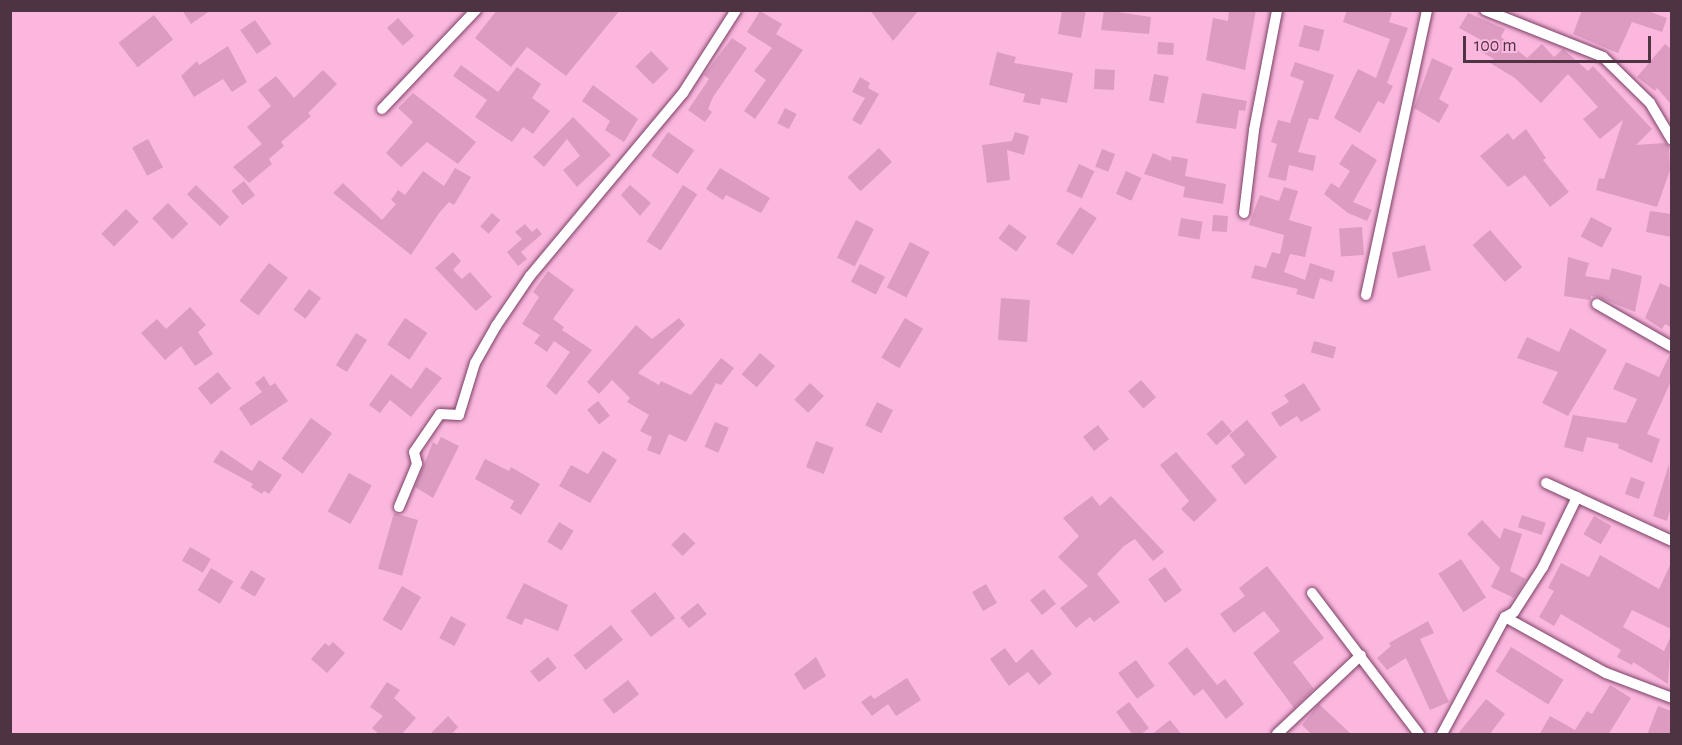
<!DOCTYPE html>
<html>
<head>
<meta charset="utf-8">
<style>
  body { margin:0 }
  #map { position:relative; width:1682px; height:745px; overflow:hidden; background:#fcb7df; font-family:"Alegreya Sans",sans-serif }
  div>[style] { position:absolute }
  .building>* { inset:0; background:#dd9bc2; transform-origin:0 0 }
  .roads { filter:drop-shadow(0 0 2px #7a4064) drop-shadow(0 0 2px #7a4064) }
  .street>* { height:10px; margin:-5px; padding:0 5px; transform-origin:5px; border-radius:5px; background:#fff }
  span { translate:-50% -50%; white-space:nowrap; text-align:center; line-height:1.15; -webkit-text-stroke:5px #fcb7df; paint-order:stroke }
  .frame { position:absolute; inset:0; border:12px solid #4e3343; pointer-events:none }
  .scale { position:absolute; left:1463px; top:36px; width:188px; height:27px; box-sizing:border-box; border:3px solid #4e3343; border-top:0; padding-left:8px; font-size:18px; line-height:21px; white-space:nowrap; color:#4e3343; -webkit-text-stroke:4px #fcb7df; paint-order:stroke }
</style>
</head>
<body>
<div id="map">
  <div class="building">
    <div style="clip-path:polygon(182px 10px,211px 10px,191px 24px)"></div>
    <div style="clip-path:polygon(497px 10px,620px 10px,566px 76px,527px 47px,511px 67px,475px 38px)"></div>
    <div style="clip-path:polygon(870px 10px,919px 10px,893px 41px)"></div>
    <div style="clip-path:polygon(1062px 10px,1086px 10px,1081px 38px,1058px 34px)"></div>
    <div style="clip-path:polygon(1104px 10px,1151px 17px,1149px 34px,1101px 30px)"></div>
    <div style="clip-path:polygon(1229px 10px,1256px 10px,1245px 70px,1206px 60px,1213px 18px,1228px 21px)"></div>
    <div style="clip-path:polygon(1347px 10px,1384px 10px,1392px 13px,1389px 22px,1408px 28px,1387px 83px,1393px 86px,1384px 104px,1378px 101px,1360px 133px,1334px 118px,1358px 69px,1376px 78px,1390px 39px,1343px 22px)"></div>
    <div style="clip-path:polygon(1582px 10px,1645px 10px,1667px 18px,1662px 32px,1632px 22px,1618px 53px,1573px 34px)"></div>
    <div style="clip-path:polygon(760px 11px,782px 24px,776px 34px,803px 50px,755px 119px,744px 111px,766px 80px,754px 71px,772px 48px,747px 32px)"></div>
    <div style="clip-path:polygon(1468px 13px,1505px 29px,1501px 37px,1527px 58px,1542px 44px,1554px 57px,1563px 49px,1588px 71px,1593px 66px,1652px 129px,1636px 145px,1665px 143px,1669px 147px,1670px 170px,1657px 207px,1596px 190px,1599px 178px,1604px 179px,1623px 120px,1600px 139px,1583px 119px,1598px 107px,1568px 74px,1541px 103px,1515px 78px,1490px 63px,1494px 59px,1478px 50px,1483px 41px,1459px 28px)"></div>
    <div style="left:154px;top:15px;width:31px;height:45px;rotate:52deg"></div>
    <div style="left:398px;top:18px;width:24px;height:15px;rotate:48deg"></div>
    <div style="left:255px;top:20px;width:29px;height:18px;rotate:55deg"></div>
    <div style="left:1304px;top:25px;width:21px;height:22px;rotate:14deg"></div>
    <div style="clip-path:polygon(732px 38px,747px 48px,713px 97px,708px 109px,712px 112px,705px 122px,688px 110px,709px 79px,704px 75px)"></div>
    <div style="left:1158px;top:42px;width:16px;height:12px;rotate:4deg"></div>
    <div style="clip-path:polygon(1665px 44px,1671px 49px,1671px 104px,1657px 88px,1655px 91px,1637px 77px)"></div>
    <div style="clip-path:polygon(228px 46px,247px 82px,232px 92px,223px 79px,194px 97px,181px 76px,197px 61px,199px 65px)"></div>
    <div style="left:651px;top:51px;width:25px;height:22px;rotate:45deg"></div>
    <div style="clip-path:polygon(997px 52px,1016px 57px,1014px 63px,1073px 73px,1067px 103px,1041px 98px,1040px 105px,1023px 102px,1025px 94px,989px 85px)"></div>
    <div style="clip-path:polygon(1432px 58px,1453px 68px,1439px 99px,1449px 105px,1439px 123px,1414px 108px)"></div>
    <div style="clip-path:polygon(1295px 62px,1334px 75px,1318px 120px,1309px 118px,1298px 152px,1316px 156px,1313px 171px,1289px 165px,1286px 181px,1268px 177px,1277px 144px,1271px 142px,1278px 120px,1290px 123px,1304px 81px,1290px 76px)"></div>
    <div style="clip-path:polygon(461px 65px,498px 92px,517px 67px,541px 84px,532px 98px,550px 111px,533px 134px,523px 127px,512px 142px,475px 117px,487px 100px,453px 76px)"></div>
    <div style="left:1095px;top:69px;width:20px;height:20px;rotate:3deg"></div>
    <div style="clip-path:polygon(323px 70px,337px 84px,308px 113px,311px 116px,281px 142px,284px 146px,269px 159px,272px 164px,249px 183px,233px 167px,262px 144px,247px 127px,271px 106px,258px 90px,276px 76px,294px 98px)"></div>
    <div style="left:1154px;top:74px;width:15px;height:27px;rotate:11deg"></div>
    <div style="clip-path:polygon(860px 77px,870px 83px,868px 88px,879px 94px,861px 125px,852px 120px,865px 98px,852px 92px)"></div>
    <div style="clip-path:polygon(593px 85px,638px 119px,624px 142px,605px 130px,610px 121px,582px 101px)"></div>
    <div style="clip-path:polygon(413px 93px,476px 142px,458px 164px,427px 142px,401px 167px,386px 153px,413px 122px,398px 108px)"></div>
    <div style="clip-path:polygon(1202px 93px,1247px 101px,1245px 111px,1239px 110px,1236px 129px,1196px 123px)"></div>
    <div style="left:785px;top:108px;width:13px;height:17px;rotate:27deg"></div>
    <div style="clip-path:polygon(573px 117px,611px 155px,577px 187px,563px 170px,580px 156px,567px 139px,544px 167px,533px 157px)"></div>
    <div style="clip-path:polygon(1526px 129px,1546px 158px,1543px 160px,1569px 192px,1550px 207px,1525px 175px,1508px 187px,1480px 156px,1508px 133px,1513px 140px)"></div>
    <div style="left:668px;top:132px;width:32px;height:29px;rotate:35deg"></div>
    <div style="clip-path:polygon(1015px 132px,1029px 136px,1024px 155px,1007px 150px,1010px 180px,987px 183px,982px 145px,1012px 141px)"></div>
    <div style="left:148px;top:139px;width:32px;height:18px;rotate:62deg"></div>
    <div style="clip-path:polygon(1352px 144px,1377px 160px,1353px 202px,1372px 210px,1367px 221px,1348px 213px,1324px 194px,1331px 183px,1339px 188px,1350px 171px,1339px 164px)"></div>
    <div style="left:879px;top:148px;width:19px;height:43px;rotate:47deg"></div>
    <div style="left:1102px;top:149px;width:14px;height:19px;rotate:21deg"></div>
    <div style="clip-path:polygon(1153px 153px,1171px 161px,1172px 156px,1188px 159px,1185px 176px,1226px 184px,1223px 204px,1183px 197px,1185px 187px,1144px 174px)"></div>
    <div style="left:1079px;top:164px;width:17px;height:30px;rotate:25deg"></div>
    <div style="clip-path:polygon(455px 168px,471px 177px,454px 205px,449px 202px,439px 213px,411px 255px,333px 193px,343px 183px,382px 220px,396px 204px,391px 200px,398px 190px,405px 195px,423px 171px,444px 186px)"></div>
    <div style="clip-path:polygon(720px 168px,770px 198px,761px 213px,726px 195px,723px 200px,706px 189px)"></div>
    <div style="left:1126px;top:171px;width:17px;height:25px;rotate:24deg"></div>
    <div style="left:244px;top:181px;width:18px;height:16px;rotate:52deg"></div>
    <div style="left:196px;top:185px;width:46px;height:13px;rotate:44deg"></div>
    <div style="clip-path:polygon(630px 185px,651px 203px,640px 216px,621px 195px)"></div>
    <div style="left:683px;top:185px;width:17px;height:67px;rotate:33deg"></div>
    <div style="clip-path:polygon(1284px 187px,1298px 191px,1289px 220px,1312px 227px,1305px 257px,1290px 254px,1284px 272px,1305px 280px,1310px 263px,1335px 271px,1332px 282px,1320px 278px,1314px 299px,1296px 294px,1298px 289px,1251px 278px,1255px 265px,1266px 268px,1272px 252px,1280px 254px,1284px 235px,1249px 225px,1254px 211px,1260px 195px,1279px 201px)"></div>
    <div style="left:168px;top:203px;width:29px;height:22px;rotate:46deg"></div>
    <div style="left:1080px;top:207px;width:20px;height:44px;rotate:33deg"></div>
    <div style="left:126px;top:209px;width:18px;height:35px;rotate:45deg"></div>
    <div style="clip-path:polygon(1650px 211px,1671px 214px,1671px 237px,1646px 232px)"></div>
    <div style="left:492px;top:213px;width:11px;height:18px;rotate:41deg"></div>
    <div style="left:1213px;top:215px;width:15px;height:16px;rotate:4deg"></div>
    <div style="left:1591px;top:217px;width:24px;height:22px;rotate:28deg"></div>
    <div style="left:1181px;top:218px;width:22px;height:18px;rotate:10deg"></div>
    <div style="left:856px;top:220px;width:20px;height:42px;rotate:27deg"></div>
    <div style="clip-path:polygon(525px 224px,532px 232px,537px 228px,542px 234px,521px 252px,527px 259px,518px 266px,507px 252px,522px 239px,515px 232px)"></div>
    <div style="left:1009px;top:224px;width:22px;height:18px;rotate:36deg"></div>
    <div style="left:1362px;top:227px;width:28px;height:23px;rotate:86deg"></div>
    <div style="left:1490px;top:230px;width:49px;height:23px;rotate:49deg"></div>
    <div style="left:910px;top:242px;width:22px;height:51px;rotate:27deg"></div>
    <div style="left:1425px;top:245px;width:26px;height:34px;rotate:77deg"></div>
    <div style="clip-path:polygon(453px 252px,461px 261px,453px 270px,462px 279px,470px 272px,492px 297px,476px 311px,435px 268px)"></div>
    <div style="clip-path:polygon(1568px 257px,1589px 263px,1585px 276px,1609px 280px,1612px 268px,1642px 276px,1635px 312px,1598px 297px,1591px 296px,1590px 300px,1564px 296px)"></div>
    <div style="left:269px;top:263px;width:24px;height:48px;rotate:38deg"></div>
    <div style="left:860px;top:264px;width:28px;height:20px;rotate:27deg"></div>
    <div style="clip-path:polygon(548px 271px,574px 290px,553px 319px,564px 327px,562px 330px,592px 350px,556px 395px,546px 386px,570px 352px,554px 341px,547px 352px,534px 343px,540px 335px,522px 324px,539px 297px,533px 292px)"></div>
    <div style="clip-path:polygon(1660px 283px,1671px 288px,1671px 327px,1665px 324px,1662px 329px,1645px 318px)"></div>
    <div style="left:309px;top:289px;width:15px;height:26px;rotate:37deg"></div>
    <div style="left:1001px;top:298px;width:29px;height:42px;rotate:4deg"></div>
    <div style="clip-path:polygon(190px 307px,206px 325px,198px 332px,213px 354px,195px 366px,181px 346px,165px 360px,141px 333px,157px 319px,166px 329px)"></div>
    <div style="left:405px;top:318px;width:27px;height:32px;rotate:34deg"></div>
    <div style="clip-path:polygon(679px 318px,685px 325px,638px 373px,659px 385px,661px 381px,691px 395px,721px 358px,734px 368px,721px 385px,716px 383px,686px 442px,669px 434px,660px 455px,647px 450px,652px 437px,640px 431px,649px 415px,627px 402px,630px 398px,612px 380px,599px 394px,587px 382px,636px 325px,652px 339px)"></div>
    <div style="left:905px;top:318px;width:21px;height:46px;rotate:31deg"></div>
    <div style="clip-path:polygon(1570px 328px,1607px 350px,1568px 416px,1542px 403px,1558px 372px,1517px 358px,1527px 337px,1559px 352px)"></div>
    <div style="left:356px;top:333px;width:13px;height:38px;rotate:32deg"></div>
    <div style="left:1314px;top:341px;width:23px;height:12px;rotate:15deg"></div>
    <div style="left:760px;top:353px;width:20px;height:28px;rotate:41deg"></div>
    <div style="clip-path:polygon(1670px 354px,1671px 381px,1647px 434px,1660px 439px,1652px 463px,1618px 448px,1619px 444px,1587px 437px,1583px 452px,1564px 447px,1573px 415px,1626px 423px,1637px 399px,1613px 389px,1626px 362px,1659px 377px)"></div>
    <div style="clip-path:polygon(426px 367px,442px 378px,411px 417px,390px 400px,380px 413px,369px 405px,391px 374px,411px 389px)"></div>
    <div style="left:218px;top:372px;width:21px;height:26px;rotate:51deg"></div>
    <div style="clip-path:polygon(264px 376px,270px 386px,275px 383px,288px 401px,251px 426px,239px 408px,262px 392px,255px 383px)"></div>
    <div style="left:1141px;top:380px;width:23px;height:17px;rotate:49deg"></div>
    <div style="left:810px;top:383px;width:19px;height:23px;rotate:43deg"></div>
    <div style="clip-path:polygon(1304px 383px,1321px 410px,1301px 422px,1297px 416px,1280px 427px,1271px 413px,1289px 402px,1284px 395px)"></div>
    <div style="left:598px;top:401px;width:19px;height:14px;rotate:51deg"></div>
    <div style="left:877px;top:402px;width:18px;height:26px;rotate:27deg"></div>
    <div style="left:311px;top:418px;width:26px;height:50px;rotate:36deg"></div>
    <div style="left:1222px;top:420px;width:15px;height:21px;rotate:48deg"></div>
    <div style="clip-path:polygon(1247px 420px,1277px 457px,1245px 485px,1231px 466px,1245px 455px,1229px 435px)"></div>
    <div style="left:715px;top:422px;width:15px;height:27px;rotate:23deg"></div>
    <div style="left:1098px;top:425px;width:18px;height:19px;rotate:52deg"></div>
    <div style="clip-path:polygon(441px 437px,459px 446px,433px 498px,415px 487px,433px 442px,437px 445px)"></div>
    <div style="left:816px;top:441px;width:19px;height:28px;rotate:21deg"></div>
    <div style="clip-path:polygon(221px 450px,252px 471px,259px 460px,282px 475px,269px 494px,264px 491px,262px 494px,251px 487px,253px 484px,213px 462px)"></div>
    <div style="clip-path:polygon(603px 451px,617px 460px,590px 503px,559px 486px,571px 465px,588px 474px)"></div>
    <div style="clip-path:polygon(1176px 452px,1217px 500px,1194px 522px,1181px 509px,1189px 501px,1160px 465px)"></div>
    <div style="clip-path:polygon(485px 459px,509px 471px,511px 467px,540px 484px,521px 515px,510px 508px,514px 501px,475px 479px)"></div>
    <div style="clip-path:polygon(1669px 464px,1671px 507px,1667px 521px,1653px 516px)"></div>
    <div style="left:349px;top:473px;width:26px;height:44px;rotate:29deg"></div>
    <div style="left:1631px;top:477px;width:15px;height:18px;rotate:20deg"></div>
    <div style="clip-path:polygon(1092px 496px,1100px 506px,1111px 496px,1164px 552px,1153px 561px,1135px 539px,1124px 546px,1097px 574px,1120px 602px,1094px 622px,1090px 617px,1076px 628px,1060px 608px,1088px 586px,1058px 557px,1079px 536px,1063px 518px)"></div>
    <div style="left:394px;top:513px;width:25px;height:58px;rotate:16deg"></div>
    <div style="left:1522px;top:515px;width:25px;height:13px;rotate:18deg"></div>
    <div style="left:1594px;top:516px;width:20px;height:21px;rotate:30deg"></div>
    <div style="clip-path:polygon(1482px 520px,1500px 539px,1504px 528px,1522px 534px,1510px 571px,1526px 579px,1514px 598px,1491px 587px,1500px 568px,1467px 534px)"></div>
    <div style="left:559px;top:522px;width:17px;height:23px;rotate:31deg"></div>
    <div style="left:684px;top:532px;width:16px;height:18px;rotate:45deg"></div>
    <div style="left:190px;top:547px;width:24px;height:16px;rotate:30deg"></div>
    <div style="clip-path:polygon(1600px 555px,1659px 589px,1671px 563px,1671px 629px,1632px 610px,1623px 627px,1664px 651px,1671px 636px,1668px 684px,1633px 662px,1632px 665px,1617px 657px,1621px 650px,1561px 614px,1554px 626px,1539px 617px,1554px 591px,1548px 588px,1561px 563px,1589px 577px)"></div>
    <div style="left:1461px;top:559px;width:46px;height:27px;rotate:57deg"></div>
    <div style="clip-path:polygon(1267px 566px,1324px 638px,1293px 662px,1314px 689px,1294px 708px,1253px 653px,1280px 631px,1264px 611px,1234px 633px,1220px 614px,1245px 596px,1239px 588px)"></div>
    <div style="left:1165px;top:567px;width:29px;height:21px;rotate:54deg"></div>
    <div style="left:211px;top:568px;width:26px;height:26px;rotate:31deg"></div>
    <div style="left:251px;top:570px;width:17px;height:21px;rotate:31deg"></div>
    <div style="clip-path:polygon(524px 583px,568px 605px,558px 631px,525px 618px,522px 625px,506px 618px)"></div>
    <div style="left:986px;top:584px;width:22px;height:16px;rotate:60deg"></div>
    <div style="left:402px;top:586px;width:22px;height:39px;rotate:30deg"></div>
    <div style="left:1044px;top:589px;width:19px;height:18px;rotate:51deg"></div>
    <div style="left:655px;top:592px;width:33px;height:31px;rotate:52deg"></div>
    <div style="left:698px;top:603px;width:14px;height:23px;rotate:51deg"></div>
    <div style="left:451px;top:616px;width:17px;height:25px;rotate:28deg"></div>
    <div style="clip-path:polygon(1428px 621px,1434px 633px,1420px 639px,1449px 702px,1430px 710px,1406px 658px,1387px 670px,1377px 658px,1391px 646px,1389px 643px)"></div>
    <div style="left:611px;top:625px;width:19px;height:48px;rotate:51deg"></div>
    <div style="clip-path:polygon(333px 642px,345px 653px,327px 673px,311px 659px,325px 643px,329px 646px)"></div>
    <div style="clip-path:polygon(1187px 647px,1217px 685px,1225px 679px,1244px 704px,1226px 719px,1203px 689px,1194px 696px,1168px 663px)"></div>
    <div style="left:1511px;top:647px;width:62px;height:29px;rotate:32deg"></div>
    <div style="clip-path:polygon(1005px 648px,1016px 663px,1032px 649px,1052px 674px,1039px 685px,1028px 672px,1009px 686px,990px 659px)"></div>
    <div style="left:548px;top:657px;width:14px;height:23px;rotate:51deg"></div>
    <div style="clip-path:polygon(816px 657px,826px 676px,804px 690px,794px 674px)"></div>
    <div style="left:1136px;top:660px;width:32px;height:22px;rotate:54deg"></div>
    <div style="clip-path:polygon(907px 678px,921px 700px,896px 716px,888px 704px,872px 716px,861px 702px,871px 695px,874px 699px)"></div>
    <div style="left:628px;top:680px;width:18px;height:32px;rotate:52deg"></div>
    <div style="clip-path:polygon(387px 682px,400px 690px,394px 698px,416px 718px,401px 735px,380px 735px,372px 728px,383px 716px,370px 707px)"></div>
    <div style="clip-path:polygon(1610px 685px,1631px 698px,1608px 735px,1539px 735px,1550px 716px,1575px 730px,1587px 711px,1592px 714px)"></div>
    <div style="clip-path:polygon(1486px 699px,1505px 714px,1489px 735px,1457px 735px)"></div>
    <div style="clip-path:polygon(1129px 702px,1149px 728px,1140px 735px,1133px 735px,1116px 712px)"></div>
    <div style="clip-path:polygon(1319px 704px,1352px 735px,1312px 735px,1302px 725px)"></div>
    <div style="clip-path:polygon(1658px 706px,1671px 711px,1671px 735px,1647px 735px)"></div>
    <div style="clip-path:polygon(448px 716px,458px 727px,451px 735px,429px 735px)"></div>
    <div style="clip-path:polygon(1170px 720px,1182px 735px,1151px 735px)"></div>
  </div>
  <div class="roads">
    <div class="street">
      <div style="left:1485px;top:10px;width:127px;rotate:21.7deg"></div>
      <div style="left:1603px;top:57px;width:66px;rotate:44.4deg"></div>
      <div style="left:1650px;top:103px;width:43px;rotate:59.3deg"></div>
      <div style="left:382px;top:109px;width:137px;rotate:-46.5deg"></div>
      <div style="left:1244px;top:213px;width:84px;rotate:-83.1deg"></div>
      <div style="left:1254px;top:130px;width:122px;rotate:-79.1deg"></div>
      <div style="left:1366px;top:295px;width:291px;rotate:-77.9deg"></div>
      <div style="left:1597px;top:304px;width:86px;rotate:29.8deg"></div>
      <div style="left:1546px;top:483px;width:139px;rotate:24.7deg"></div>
      <div style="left:399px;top:507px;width:47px;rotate:-67.3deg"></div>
      <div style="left:417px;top:464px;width:12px;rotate:-104deg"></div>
      <div style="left:414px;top:452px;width:46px;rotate:-55.6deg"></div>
      <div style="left:440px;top:414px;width:19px;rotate:3deg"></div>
      <div style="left:459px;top:415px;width:54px;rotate:-72.9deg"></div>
      <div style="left:475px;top:363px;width:43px;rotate:-60.4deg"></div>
      <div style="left:496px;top:326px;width:60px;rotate:-55.8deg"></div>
      <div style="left:530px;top:276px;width:239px;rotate:-50.1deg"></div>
      <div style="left:683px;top:93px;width:98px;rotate:-57.4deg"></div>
      <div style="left:1312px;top:593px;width:177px;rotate:52.8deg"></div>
      <div style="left:1505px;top:617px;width:115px;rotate:29deg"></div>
      <div style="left:1606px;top:673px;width:71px;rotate:20.7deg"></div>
      <div style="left:1277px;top:734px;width:115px;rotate:-43.2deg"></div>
      <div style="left:1442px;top:734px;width:133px;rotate:-61.7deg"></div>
      <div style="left:1505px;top:617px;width:10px;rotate:-29deg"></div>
      <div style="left:1514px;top:612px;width:54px;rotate:-57.2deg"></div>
      <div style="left:1543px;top:567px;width:78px;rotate:-64.1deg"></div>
    </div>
  </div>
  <div class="frame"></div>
  <div class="scale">100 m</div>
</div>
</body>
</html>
